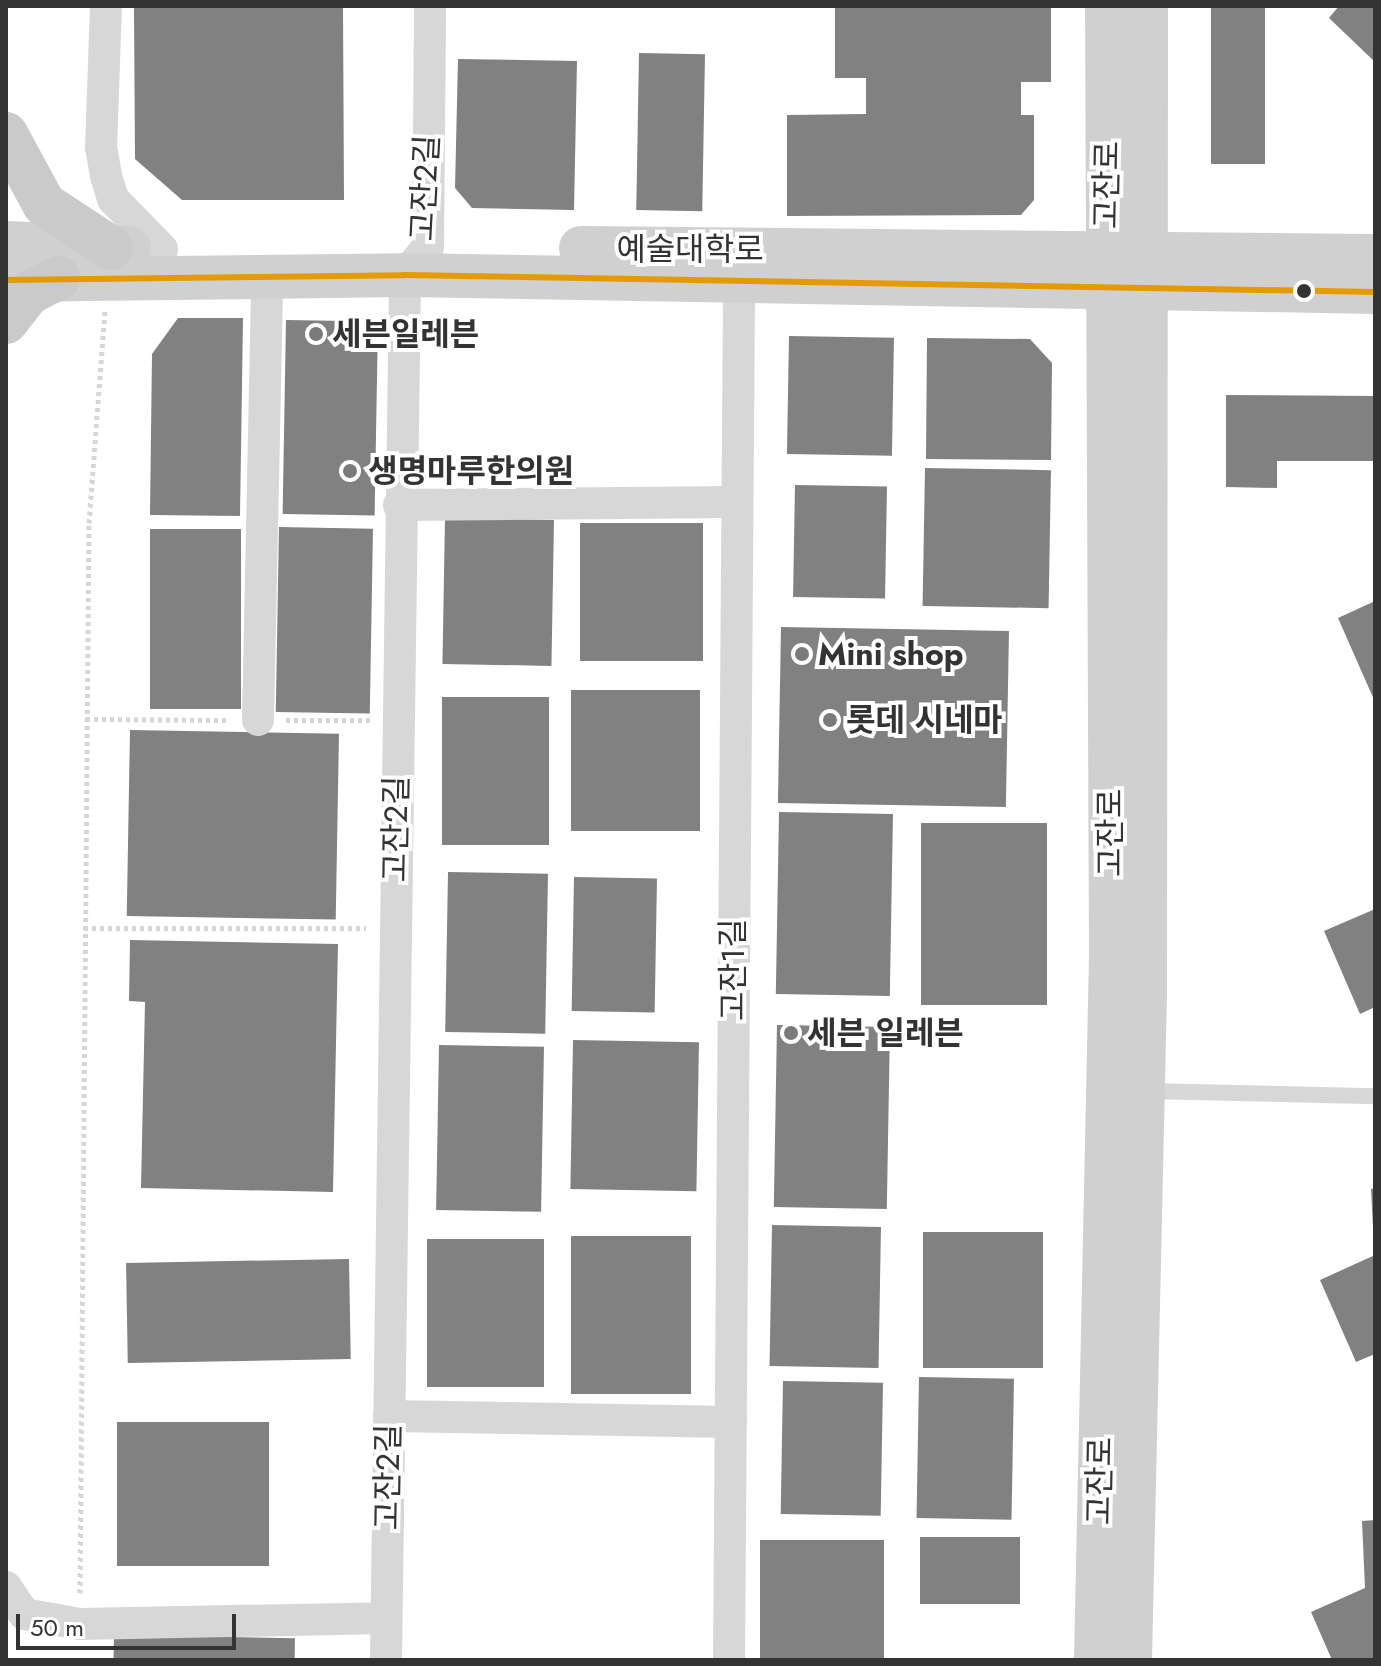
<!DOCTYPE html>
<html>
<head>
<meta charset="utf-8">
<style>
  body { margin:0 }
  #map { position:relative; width:1381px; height:1666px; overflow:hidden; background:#fff; font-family:Jost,"Noto Sans KR",sans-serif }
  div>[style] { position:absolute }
  .building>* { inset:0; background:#818181; transform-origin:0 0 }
  .path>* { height:5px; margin-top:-2.5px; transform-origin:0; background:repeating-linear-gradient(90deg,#d6d6d6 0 4px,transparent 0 8px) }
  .lane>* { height:16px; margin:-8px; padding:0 8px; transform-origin:8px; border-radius:8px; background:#d7d7d7 }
  .street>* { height:32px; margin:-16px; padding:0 16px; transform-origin:16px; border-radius:16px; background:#d7d7d7 }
  .secondary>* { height:44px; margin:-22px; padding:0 22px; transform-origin:22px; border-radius:22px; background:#d0d0d0 }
  .primary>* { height:44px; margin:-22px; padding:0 22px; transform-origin:22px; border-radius:22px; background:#cacaca }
  .bus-1>* { height:6px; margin:-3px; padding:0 3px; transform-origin:3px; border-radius:3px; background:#e39a05 }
  .dots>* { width:22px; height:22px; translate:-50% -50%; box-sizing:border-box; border:4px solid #fff; border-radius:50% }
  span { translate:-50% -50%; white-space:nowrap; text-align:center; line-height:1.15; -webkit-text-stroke:8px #fff; paint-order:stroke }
  .street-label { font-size:32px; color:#333 }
  .poi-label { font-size:32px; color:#333; font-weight:700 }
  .left { translate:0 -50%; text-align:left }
  .frame { position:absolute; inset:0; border:8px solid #333; pointer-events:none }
  .scale { position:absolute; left:16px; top:1614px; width:220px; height:36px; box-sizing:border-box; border:4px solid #333; border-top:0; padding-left:10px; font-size:24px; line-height:28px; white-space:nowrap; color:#333; -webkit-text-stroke:6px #fff; paint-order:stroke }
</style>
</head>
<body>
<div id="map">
  <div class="building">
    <div style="clip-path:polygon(835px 6px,1051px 6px,1051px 82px,1021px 82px,1021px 115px,1034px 115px,1034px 200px,1021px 215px,787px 216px,787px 115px,866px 114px,866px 78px,835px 78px)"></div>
    <div style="left:1211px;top:6px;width:54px;height:158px"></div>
    <div style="clip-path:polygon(1339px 6px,1375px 6px,1375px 62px,1329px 18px)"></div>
    <div style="clip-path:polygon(343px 7px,344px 200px,182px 200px,135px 159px,134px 8px)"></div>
    <div style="left:639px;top:53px;width:66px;height:157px;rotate:1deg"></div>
    <div style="clip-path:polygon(458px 59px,577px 61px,574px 210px,472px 208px,455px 188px)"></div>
    <div style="clip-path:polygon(178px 318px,243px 318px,240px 516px,150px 515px,152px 354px)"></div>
    <div style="left:286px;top:320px;width:92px;height:194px;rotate:1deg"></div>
    <div style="left:789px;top:336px;width:105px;height:118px;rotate:1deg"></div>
    <div style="clip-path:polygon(927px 338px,1030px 339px,1052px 363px,1051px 460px,926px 459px)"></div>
    <div style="clip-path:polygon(1226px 395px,1375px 396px,1375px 461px,1277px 461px,1277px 488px,1226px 487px)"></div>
    <div style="left:925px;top:468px;width:126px;height:138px;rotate:1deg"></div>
    <div style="left:795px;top:485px;width:92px;height:112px;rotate:1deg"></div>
    <div style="left:445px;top:518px;width:109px;height:146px;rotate:1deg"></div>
    <div style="left:580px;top:523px;width:123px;height:138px"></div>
    <div style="left:279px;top:527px;width:94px;height:185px;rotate:1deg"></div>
    <div style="left:150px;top:529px;width:91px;height:180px"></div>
    <div style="clip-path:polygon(1375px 601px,1375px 702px,1338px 618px)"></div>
    <div style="left:781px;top:627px;width:228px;height:176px;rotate:1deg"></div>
    <div style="left:571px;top:690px;width:129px;height:141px"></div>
    <div style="left:442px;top:697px;width:107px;height:148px"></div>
    <div style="left:130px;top:730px;width:209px;height:186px;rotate:1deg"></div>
    <div style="left:779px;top:812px;width:114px;height:182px;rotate:1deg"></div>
    <div style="left:921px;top:823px;width:126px;height:182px"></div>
    <div style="left:448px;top:872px;width:100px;height:160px;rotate:1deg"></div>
    <div style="left:574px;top:877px;width:83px;height:134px;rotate:1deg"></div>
    <div style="clip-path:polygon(1375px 909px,1375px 1007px,1360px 1014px,1324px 931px)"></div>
    <div style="clip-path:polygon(130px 940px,338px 944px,333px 1192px,141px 1188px,145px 1002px,129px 1001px)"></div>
    <div style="left:777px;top:1025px;width:113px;height:182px;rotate:1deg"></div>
    <div style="left:573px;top:1040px;width:126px;height:149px;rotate:1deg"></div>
    <div style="left:439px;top:1045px;width:105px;height:165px;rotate:1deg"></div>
    <div style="clip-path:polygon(1375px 1188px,1375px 1228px,1373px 1228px,1371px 1189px)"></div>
    <div style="left:772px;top:1225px;width:109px;height:141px;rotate:1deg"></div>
    <div style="left:923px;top:1232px;width:120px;height:136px"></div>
    <div style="left:571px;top:1236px;width:120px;height:158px"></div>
    <div style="left:427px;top:1239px;width:117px;height:148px"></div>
    <div style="clip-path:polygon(1375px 1255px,1375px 1354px,1356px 1362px,1320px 1280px)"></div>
    <div style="left:349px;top:1259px;width:100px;height:223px;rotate:89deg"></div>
    <div style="left:919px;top:1377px;width:95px;height:141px;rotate:1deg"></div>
    <div style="left:783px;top:1381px;width:100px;height:133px;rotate:1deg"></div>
    <div style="left:117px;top:1422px;width:152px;height:144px"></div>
    <div style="clip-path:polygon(1375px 1520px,1375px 1660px,1332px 1660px,1311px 1612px,1365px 1588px,1362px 1521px)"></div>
    <div style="left:1020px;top:1537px;width:67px;height:100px;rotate:90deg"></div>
    <div style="left:760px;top:1540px;width:124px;height:120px"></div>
    <div style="left:114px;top:1635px;width:181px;height:25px;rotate:1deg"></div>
  </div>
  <div class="path">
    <div style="left:86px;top:719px;width:142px;rotate:0.4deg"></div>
    <div style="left:286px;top:720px;width:86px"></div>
    <div style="left:84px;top:928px;width:282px"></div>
    <div style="left:80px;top:1593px;width:1070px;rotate:-89.52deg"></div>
    <div style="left:89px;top:523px;width:212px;rotate:-85.7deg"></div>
  </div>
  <div class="lane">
    <div style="left:1146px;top:1091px;width:229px;rotate:1.3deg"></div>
  </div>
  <div class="street">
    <div style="left:106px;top:6px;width:141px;rotate:92deg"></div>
    <div style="left:101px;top:147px;width:29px;rotate:80deg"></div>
    <div style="left:106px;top:176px;width:24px;rotate:73deg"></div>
    <div style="left:113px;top:199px;width:70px;rotate:45.6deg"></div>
    <div style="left:399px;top:505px;width:337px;rotate:-0.5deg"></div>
    <div style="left:258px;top:720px;width:441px;rotate:-88.8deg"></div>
    <div style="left:389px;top:1416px;width:342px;rotate:1deg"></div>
    <div style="left:6px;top:1587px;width:32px;rotate:56deg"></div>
    <div style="left:24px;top:1614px;width:57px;rotate:10.1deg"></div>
    <div style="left:80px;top:1624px;width:306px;rotate:-1.1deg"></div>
    <div style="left:386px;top:1660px;width:1385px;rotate:-89.21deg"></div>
    <div style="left:405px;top:275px;width:36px;rotate:-51deg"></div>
    <div style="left:428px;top:247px;width:241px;rotate:-89.5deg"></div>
    <div style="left:729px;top:1660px;width:1379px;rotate:-89.58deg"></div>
  </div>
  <div class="secondary">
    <div style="left:6px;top:243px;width:123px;rotate:2.3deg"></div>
    <div style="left:581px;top:248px;width:794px;rotate:0.58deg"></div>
    <div style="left:6px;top:280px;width:399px;rotate:-0.7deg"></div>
    <div style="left:405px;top:275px;width:970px;rotate:1deg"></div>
    <div style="left:1096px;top:1660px;width:705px;rotate:-88.78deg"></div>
    <div style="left:1111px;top:955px;width:949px;rotate:-90.24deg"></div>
    <div style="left:1130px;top:1660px;width:664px;rotate:-88.71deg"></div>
    <div style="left:1145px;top:996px;width:990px;rotate:-89.94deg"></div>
  </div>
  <div class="primary">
    <div style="left:6px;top:134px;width:80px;rotate:61.5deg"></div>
    <div style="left:44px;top:204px;width:80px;rotate:33.3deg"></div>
    <div style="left:6px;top:322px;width:37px;rotate:-52deg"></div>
    <div style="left:29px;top:293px;width:33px;rotate:-27deg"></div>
  </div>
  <div class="bus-1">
    <div style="left:6px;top:280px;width:399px;rotate:-0.7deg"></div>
    <div style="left:405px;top:275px;width:970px;rotate:1deg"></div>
  </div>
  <div class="dots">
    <div style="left:1304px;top:291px;background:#333"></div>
    <div style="left:316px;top:334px;background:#7a7a7a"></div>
    <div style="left:350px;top:471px;background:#7a7a7a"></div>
    <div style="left:802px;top:654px;background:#7a7a7a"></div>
    <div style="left:830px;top:720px;background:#7a7a7a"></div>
    <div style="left:791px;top:1033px;background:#7a7a7a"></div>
  </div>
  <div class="street-label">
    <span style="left:1107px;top:185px;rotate:-89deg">고잔로</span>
    <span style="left:425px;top:188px;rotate:-87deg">고잔2길</span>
    <span style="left:690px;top:249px">예술대학로</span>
    <span style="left:396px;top:829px;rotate:-89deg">고잔2길</span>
    <span style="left:1110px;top:833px;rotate:-90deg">고잔로</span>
    <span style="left:733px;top:970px;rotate:-90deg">고잔1길</span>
    <span style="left:388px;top:1477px;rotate:-89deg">고잔2길</span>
    <span style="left:1100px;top:1481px;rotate:-89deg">고잔로</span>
  </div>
  <div class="poi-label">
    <span class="left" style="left:332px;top:334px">세븐일레븐</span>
    <span class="left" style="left:368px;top:471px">생명마루한의원</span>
    <span class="left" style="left:818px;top:654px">Mini shop</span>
    <span class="left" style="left:846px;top:720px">롯데 시네마</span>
    <span class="left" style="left:807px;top:1033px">세븐 일레븐</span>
  </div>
  <div class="frame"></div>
  <div class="scale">50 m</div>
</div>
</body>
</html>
